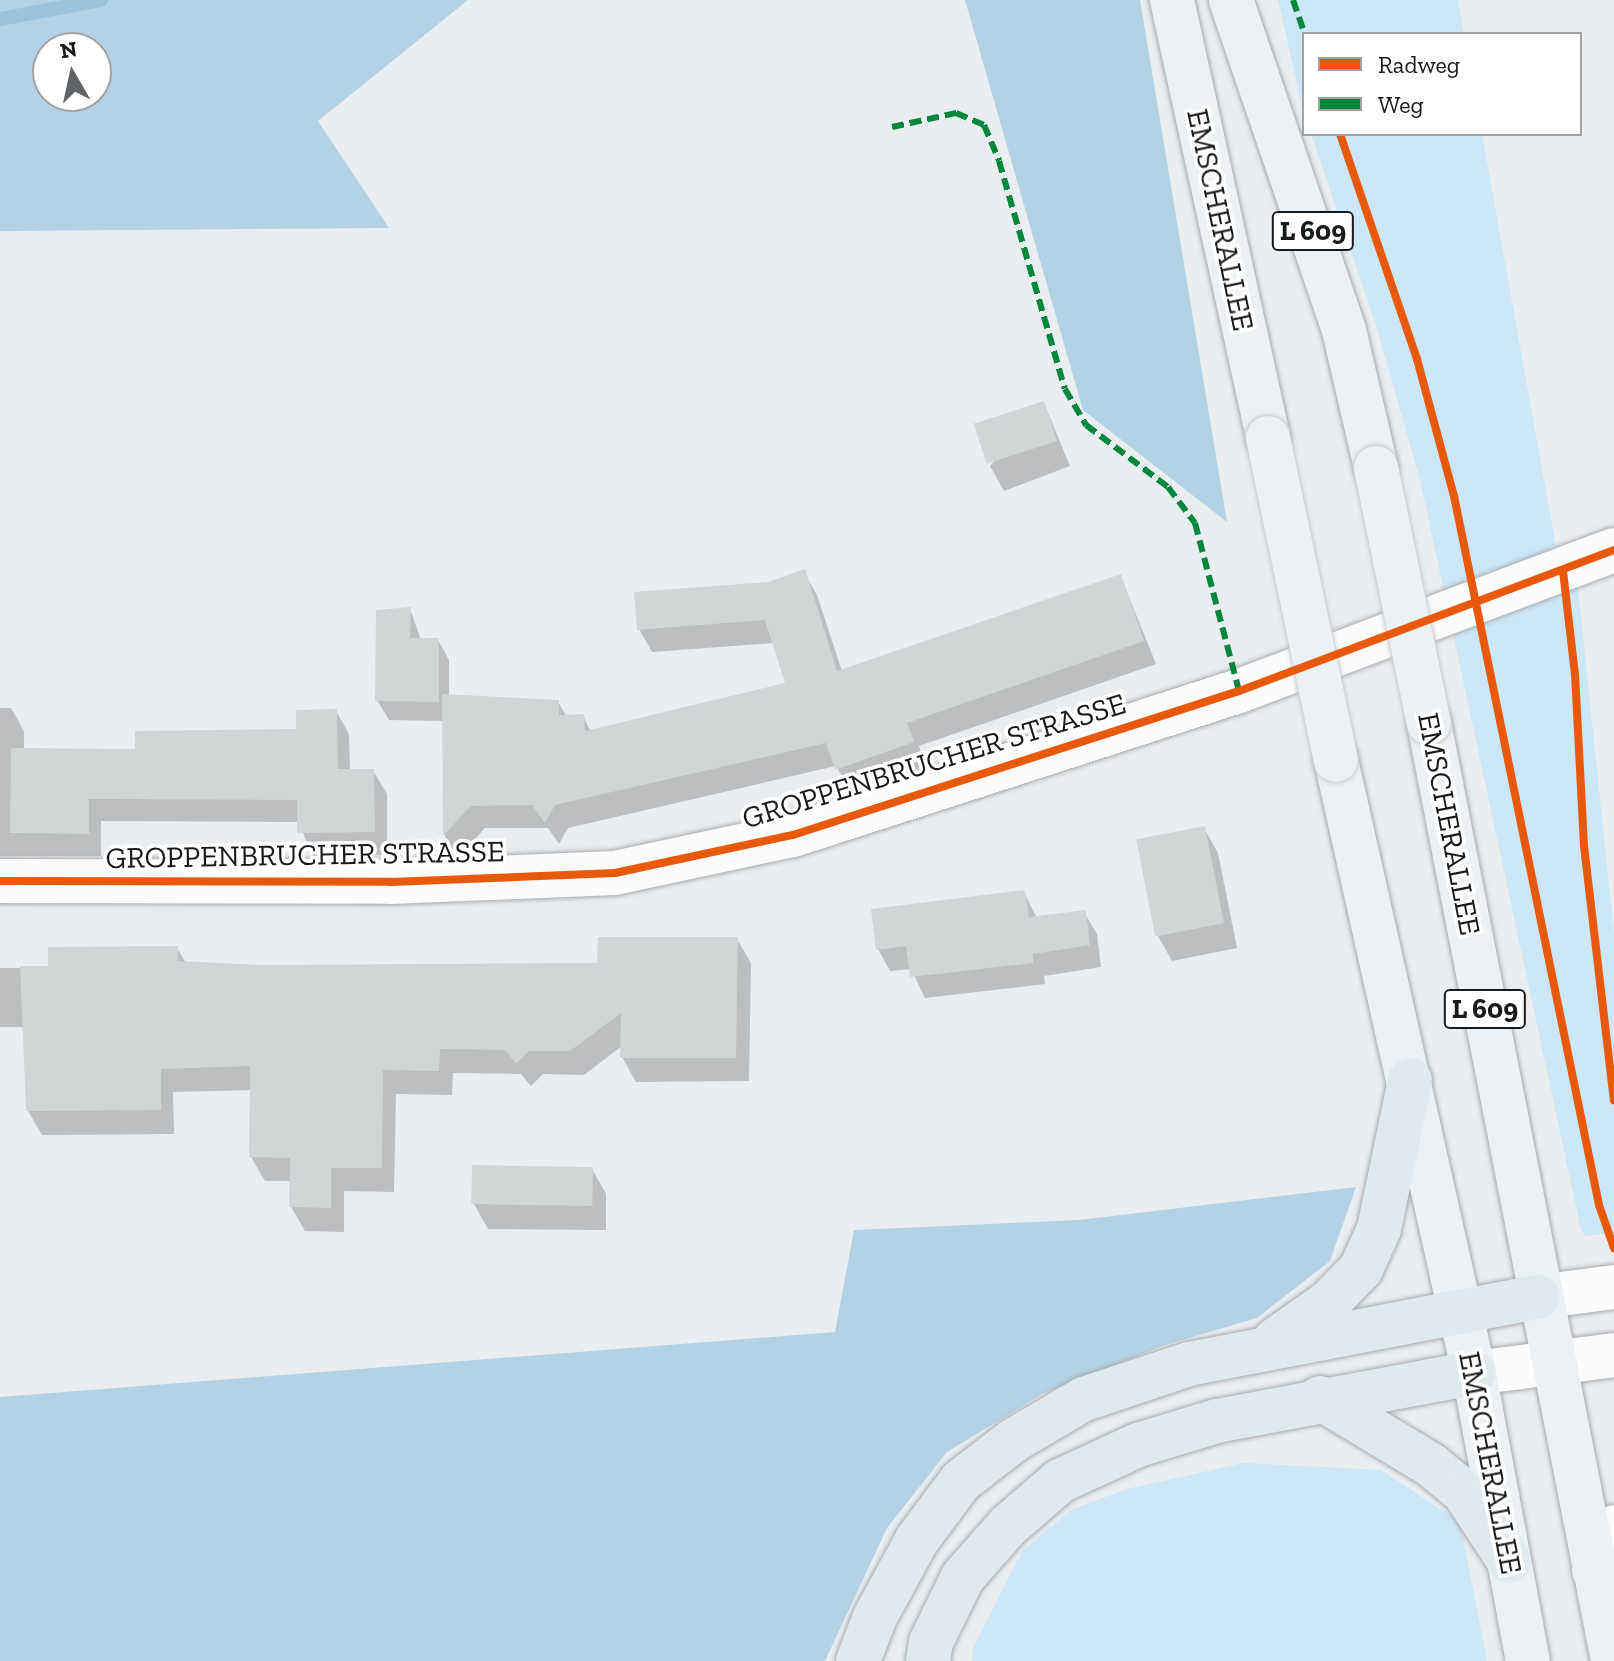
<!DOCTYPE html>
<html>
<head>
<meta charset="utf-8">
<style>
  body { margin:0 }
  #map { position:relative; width:1614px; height:1661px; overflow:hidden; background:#ebeef1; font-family:"Zilla Slab",serif }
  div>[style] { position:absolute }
  .green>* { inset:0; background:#cce7f8 }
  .forest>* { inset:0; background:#b3d2e6 }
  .shadow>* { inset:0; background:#0003 }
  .stream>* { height:14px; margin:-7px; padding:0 7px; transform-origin:7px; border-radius:7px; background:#9cc3db }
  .building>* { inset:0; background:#d2d5d6; transform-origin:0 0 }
  .roads { filter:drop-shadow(0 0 2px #a8abad) drop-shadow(0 0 2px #a8abad) }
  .minor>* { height:44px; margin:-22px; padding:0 22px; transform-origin:22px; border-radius:22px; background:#fcfcfd }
  .major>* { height:44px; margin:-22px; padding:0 22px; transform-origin:22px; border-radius:22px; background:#ebf1f4 }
  .highway>* { height:44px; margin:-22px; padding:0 22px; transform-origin:22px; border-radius:22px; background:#e0e9ee }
  .bridges { filter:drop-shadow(0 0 2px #c9cbcd) drop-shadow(0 0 2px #c9cbcd) }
  .major-bridge>* { height:44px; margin:-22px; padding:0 22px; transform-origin:22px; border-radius:22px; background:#ebf1f4 }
  .quiet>* { height:6px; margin-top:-3px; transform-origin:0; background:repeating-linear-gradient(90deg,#00873e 0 12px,transparent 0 18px) }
  .cycleway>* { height:8px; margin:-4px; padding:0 4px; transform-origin:4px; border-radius:4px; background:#e8590c }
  span { translate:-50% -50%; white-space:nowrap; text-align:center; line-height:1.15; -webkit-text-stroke:7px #fff; paint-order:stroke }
  .shield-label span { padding:2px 6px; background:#fff; border:2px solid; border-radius:6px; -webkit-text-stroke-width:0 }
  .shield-label { font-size:28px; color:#171a1c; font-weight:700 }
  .street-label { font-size:30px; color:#171a1c }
  .legend { position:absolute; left:1302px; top:32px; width:280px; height:104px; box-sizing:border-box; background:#fff; border:2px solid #a2a3a4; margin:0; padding:10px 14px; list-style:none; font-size:24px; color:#171a1c }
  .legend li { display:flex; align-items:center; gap:16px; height:40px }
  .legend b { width:40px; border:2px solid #a2a3a4 }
  .north { position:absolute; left:32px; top:32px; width:80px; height:80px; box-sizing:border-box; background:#fff; border:2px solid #a2a3a4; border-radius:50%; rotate:351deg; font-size:22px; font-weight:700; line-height:32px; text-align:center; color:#171a1c }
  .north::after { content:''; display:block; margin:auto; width:28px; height:36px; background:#616467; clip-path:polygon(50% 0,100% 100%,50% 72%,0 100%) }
</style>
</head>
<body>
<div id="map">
  <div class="green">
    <div style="clip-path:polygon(1278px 0,1458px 0,1464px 34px,1304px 34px,1304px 115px)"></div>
    <div style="clip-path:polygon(1311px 134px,1482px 134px,1558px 558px,1578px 588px,1614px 933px,1614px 1233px,1585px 1236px,1581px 1230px,1420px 480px,1378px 332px)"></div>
    <div style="clip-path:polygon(1243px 1463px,1381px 1470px,1460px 1522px,1487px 1661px,972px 1661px,973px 1648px,1022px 1551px,1073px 1509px,1127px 1489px)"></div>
  </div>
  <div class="forest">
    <div style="clip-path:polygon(evenodd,0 0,468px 0,318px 121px,389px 228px,0 231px,0 0,48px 48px,96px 48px,96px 96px,48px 96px,48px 48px)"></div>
    <div style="clip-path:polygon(965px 0,1140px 0,1227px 522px,1083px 410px)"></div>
    <div style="clip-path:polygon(1356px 1187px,1330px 1261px,1257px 1318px,1165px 1345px,1042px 1394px,947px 1452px,887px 1528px,825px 1661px,0 1661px,0 1397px,835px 1332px,854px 1230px,1079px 1220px)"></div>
  </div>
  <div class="shadow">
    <div style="clip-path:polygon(1044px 403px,1070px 466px,1004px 491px,990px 466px)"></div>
    <div style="clip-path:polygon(804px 572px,817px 595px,842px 671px,1121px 577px,1156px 664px,919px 746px,926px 766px,851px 792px,836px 766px,568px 828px,559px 844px,548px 828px,485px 828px,458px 858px,445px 836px,445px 721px,389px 720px,377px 700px,410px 609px,421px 640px,438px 640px,449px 660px,449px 697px,558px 702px,567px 717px,583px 716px,591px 732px,788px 685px,775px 643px,652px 652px,639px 629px)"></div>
    <div style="clip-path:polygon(0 708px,11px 708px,24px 731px,24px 751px,137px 751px,298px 731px,336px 711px,349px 734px,350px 771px,373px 771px,387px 794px,387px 855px,312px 856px,299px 822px,101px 821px,101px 856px,0 856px)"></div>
    <div style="clip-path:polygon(1204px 828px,1218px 853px,1237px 948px,1172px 961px,1158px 936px)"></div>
    <div style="clip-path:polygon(1024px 893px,1037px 918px,1084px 912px,1097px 934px,1101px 967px,1044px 976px,1045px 984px,925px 998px,911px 969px,890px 971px,878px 949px)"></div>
    <div style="clip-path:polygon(737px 939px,751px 963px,749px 1081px,636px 1082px,622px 1057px,622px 1046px,584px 1075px,543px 1074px,531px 1086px,521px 1074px,453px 1073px,452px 1095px,396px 1094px,394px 1192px,344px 1191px,344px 1232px,305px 1231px,291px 1207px,291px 1181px,265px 1181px,251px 1157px,252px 1090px,173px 1092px,174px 1134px,42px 1135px,28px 1111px,27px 1027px,0 1027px,0 968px,50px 968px,177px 948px,186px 963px,264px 967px,599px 965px)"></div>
    <div style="clip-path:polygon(592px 1169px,606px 1194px,606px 1230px,488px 1229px,474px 1204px)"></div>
  </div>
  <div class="stream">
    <div style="left:0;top:19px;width:103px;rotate:-10.7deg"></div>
  </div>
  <div class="building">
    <div style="left:1044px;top:401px;width:42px;height:74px;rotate:72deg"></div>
    <div style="clip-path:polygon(805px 569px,837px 671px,1121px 574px,1144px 641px,907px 723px,914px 742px,835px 770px,826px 743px,555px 805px,545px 823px,532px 805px,471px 806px,443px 836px,442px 694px,559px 700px,559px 715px,584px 714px,585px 731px,785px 683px,765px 620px,637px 630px,634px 592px,768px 582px)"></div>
    <div style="clip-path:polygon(411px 607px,410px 638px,439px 638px,439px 702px,375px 701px,376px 610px)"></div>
    <div style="clip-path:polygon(337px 709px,338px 769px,374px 769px,375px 832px,297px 833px,297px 800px,89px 799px,89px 834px,10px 833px,11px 748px,135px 749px,135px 731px,296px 729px,296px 710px)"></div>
    <div style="left:1205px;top:826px;width:99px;height:70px;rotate:79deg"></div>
    <div style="clip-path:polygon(1025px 890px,1029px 917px,1086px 910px,1090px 945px,1033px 954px,1033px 963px,910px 977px,906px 946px,876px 950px,871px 909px)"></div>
    <div style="clip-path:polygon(598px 937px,738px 937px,736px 1058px,620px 1058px,621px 1013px,570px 1051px,529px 1051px,516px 1063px,505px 1050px,440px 1049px,439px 1071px,383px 1070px,382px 1168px,331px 1168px,331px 1208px,289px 1207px,290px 1158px,249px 1157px,250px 1066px,161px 1069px,161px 1110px,26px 1111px,20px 966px,48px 966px,48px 947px,178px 946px,178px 961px,264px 965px,597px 963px)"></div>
    <div style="left:472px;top:1165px;width:121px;height:39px;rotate:1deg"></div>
  </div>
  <div class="roads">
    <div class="minor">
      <div style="left:0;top:881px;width:391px;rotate:0.1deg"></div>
      <div style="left:391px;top:882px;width:224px;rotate:-2.3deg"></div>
      <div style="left:615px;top:873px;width:182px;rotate:-12.1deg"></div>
      <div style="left:793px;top:835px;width:469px;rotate:-17.9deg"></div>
      <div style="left:1239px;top:691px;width:401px;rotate:-20.6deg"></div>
      <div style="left:1538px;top:1297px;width:77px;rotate:-7.5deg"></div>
      <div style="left:1474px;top:1373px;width:141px;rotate:-7.3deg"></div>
      <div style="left:1594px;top:1570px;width:47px;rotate:-65.1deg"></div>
    </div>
    <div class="major">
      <div style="left:1172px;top:0;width:448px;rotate:77.6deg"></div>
      <div style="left:1231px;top:0;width:349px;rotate:71.1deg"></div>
      <div style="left:1344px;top:330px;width:142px;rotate:76.9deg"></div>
      <div style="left:1429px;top:723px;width:956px;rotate:78.9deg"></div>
      <div style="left:1336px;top:760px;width:628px;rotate:77.31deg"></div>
      <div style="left:1474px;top:1373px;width:293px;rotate:79.4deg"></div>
    </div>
    <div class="highway">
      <div style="left:1275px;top:1340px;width:66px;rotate:-35.1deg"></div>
      <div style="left:1329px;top:1302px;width:46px;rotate:-45.9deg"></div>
      <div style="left:1361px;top:1269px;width:44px;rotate:-65.8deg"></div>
      <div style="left:1379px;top:1229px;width:152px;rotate:-78.2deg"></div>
      <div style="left:1320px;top:1398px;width:130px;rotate:31.1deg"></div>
      <div style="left:1431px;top:1465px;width:43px;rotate:39.3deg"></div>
      <div style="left:1464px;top:1492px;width:82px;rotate:56.9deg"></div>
      <div style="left:858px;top:1661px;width:47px;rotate:-68.9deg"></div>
      <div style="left:875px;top:1617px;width:88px;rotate:-61.4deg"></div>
      <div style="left:917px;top:1540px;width:74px;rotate:-53.3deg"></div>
      <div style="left:961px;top:1481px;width:67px;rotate:-37.7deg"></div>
      <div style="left:1014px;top:1440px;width:81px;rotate:-30.4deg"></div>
      <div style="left:1084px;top:1399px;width:111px;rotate:-18.4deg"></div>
      <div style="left:1189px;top:1364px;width:355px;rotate:-10.9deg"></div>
      <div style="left:928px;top:1661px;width:19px;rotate:-81deg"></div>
      <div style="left:931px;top:1642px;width:72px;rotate:-63.8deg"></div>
      <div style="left:963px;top:1577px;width:68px;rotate:-48.6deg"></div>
      <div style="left:1008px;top:1526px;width:69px;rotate:-40.9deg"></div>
      <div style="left:1060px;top:1481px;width:86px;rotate:-24.8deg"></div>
      <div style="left:1138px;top:1445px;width:83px;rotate:-16.9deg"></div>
      <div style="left:1217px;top:1421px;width:261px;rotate:-10.6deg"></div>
    </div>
  </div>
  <div class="bridges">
    <div class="major-bridge">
      <div style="left:1268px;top:438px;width:329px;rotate:78.1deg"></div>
      <div style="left:1376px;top:468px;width:260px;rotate:78.3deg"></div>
    </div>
  </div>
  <div class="quiet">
    <div style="left:1293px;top:0;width:36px;rotate:71deg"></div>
    <div style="left:892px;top:127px;width:66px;rotate:-12.3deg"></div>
    <div style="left:956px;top:113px;width:30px;rotate:23deg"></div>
    <div style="left:984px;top:125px;width:39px;rotate:67deg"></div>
    <div style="left:999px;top:161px;width:237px;rotate:73.9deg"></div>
    <div style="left:1065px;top:389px;width:42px;rotate:59.7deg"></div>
    <div style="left:1086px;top:425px;width:103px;rotate:37.1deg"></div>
    <div style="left:1168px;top:487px;width:45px;rotate:53.1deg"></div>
    <div style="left:1195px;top:523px;width:174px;rotate:75.3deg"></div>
  </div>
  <div class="cycleway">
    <div style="left:1340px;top:134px;width:238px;rotate:71.1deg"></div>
    <div style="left:1417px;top:359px;width:142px;rotate:74.9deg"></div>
    <div style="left:1454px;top:496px;width:724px;rotate:78.44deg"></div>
    <div style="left:1599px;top:1205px;width:46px;rotate:70.8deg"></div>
    <div style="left:1563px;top:571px;width:104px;rotate:83.4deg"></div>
    <div style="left:1575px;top:674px;width:172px;rotate:87deg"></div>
    <div style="left:1584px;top:846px;width:256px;rotate:83.3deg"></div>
    <div style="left:0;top:881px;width:391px;rotate:0.1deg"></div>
    <div style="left:391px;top:882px;width:224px;rotate:-2.3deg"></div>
    <div style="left:615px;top:873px;width:182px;rotate:-12.1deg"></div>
    <div style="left:793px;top:835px;width:469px;rotate:-17.9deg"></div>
    <div style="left:1239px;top:691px;width:401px;rotate:-20.6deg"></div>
  </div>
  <div class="shield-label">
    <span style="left:1313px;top:231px">L 609</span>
    <span style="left:1485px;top:1009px">L 609</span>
  </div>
  <div class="street-label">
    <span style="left:1220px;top:220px;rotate:78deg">EMSCHERALLEE</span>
    <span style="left:934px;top:761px;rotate:-17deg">GROPPENBRUCHER STRASSE</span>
    <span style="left:1449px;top:824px;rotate:79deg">EMSCHERALLEE</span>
    <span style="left:305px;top:855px;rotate:-1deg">GROPPENBRUCHER STRASSE</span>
    <span style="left:1490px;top:1463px;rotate:79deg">EMSCHERALLEE</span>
  </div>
  <ul class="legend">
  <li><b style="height:10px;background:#e8590c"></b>Radweg</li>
  <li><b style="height:10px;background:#00873e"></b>Weg</li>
  </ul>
  <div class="north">N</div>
</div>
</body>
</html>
